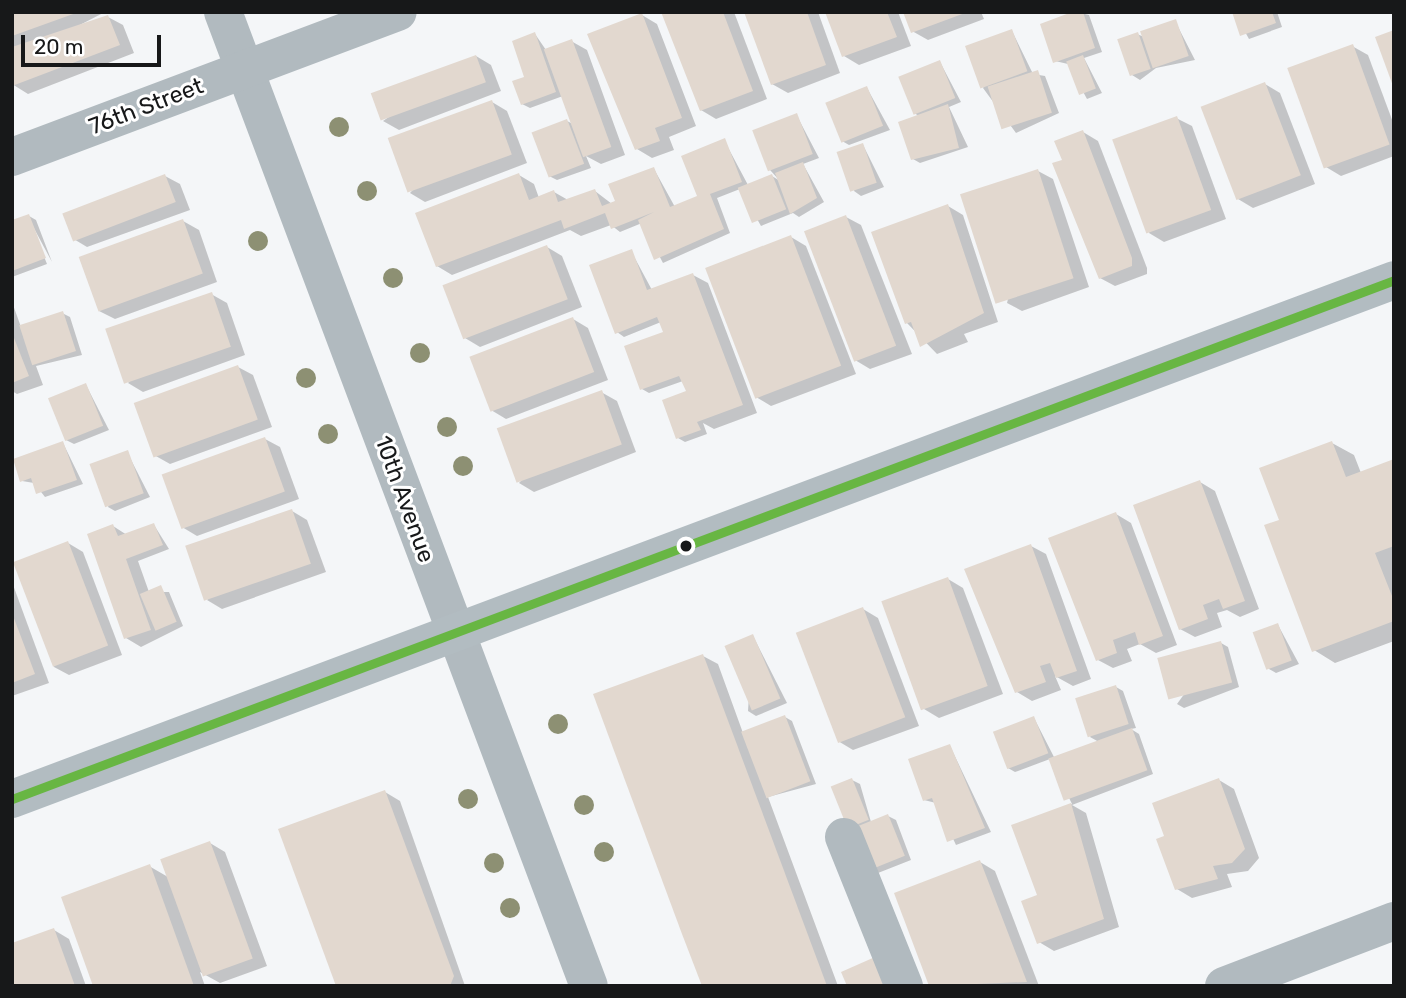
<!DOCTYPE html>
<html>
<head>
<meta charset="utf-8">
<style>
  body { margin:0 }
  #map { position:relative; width:1406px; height:998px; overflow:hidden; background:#f4f6f8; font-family:Rubik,sans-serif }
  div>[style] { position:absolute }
  .shadow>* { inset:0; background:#0003 }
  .building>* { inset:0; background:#e2d8cf; transform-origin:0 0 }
  .minor>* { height:38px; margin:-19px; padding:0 19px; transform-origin:19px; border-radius:19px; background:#b1babf }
  .major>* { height:38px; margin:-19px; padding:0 19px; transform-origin:19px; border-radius:19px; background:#b2bcc1 }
  .bus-1>* { height:9px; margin:-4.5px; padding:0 4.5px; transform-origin:4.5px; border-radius:4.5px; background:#68b643 }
  .trees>* { width:20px; height:20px; margin:-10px; border-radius:50%; background:#8d9073 }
  .dots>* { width:19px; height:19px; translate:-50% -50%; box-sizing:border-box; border:4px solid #fff; border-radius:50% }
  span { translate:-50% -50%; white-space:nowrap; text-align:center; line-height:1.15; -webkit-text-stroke:6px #fff; paint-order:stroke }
  .street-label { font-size:23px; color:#171819 }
  .frame { position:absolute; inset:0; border:14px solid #171819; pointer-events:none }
  .scale { position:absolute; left:21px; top:35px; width:140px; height:32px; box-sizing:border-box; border:4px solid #171819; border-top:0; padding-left:9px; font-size:21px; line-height:24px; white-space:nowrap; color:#171819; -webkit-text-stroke:5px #fff; paint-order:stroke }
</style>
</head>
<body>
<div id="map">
  <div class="shadow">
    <div style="clip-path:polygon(12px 12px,105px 12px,74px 28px,108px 17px,123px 25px,134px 53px,28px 94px,12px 84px)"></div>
    <div style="clip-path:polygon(663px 12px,734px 12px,767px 99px,716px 119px,701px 110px)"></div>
    <div style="clip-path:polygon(746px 12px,818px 12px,840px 73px,788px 93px,772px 84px)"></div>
    <div style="clip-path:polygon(827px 12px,898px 12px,911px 46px,859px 65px,844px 56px)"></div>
    <div style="clip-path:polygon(905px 12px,981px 12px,984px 19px,928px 40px,912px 31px)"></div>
    <div style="clip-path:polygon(1077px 12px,1089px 15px,1102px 52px,1084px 58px,1102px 93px,1087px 99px,1068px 64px,1055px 61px)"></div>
    <div style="clip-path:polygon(1234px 12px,1277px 12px,1282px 27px,1249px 39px)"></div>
    <div style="clip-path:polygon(642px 15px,657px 24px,696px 126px,669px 137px,674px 150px,652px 158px,637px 149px)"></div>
    <div style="clip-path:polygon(1175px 21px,1195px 60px,1156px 68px,1140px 80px,1132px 75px,1137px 34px,1144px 37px)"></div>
    <div style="clip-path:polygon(1012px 31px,1033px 74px,1045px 76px,1059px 113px,1016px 133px,983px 88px)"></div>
    <div style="clip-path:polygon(535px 34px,546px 50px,571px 41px,587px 50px,625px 155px,601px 164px,586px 156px,591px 168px,557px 180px,549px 176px,567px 121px,575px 125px,563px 96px,530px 108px,522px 104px)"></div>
    <div style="clip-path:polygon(1352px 46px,1368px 55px,1394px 125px,1394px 156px,1341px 176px,1326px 167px)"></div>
    <div style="clip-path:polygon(476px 56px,491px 65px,501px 91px,399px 130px,383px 121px)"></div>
    <div style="clip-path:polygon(940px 62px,961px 102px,949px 107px,968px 147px,920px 163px,913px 159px,919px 116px,914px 113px)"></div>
    <div style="clip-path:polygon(1265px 84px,1280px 93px,1315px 184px,1253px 208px,1238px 199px)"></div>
    <div style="clip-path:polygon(867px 88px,890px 130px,849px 145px,842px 141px)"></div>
    <div style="clip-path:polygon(492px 102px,507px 111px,527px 163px,425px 202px,410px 193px)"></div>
    <div style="clip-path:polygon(796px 114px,819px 158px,803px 164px,824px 202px,799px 217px,793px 213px,761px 226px,740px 189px,717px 198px,730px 233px,663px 263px,642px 223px,620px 232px,611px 225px,581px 236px,570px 230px,452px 275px,437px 266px,519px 175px,534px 184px,539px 198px,554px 192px,568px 200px,595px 191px,612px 204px,654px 169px,675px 207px,699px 197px,724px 140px,748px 185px,772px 176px,780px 181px,770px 170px)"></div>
    <div style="clip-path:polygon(1176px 118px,1192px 126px,1226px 219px,1164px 242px,1149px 233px)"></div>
    <div style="clip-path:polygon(1083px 132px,1098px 141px,1147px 268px,1147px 274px,1115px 286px,1100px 278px,1064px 161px)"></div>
    <div style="clip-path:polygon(863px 145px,884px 187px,861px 196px,854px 191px)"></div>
    <div style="clip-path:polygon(1038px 171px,1053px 179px,1089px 287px,1022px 311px,1007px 303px)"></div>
    <div style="clip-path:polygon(165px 176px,180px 184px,190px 210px,87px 247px,72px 238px)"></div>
    <div style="clip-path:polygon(948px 206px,963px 215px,998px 322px,964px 334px,968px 342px,937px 354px,907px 323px)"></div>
    <div style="clip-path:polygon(29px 216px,36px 220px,52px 262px,29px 219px,47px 264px,12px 277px,12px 222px)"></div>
    <div style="clip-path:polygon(846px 217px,861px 225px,912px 354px,870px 369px,855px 360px)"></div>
    <div style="clip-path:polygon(183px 221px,199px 230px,217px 282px,115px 319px,99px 311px)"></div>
    <div style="clip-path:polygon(791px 237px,806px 246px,856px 374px,771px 406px,756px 397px)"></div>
    <div style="clip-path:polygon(547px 247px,562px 256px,582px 307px,480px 347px,465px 338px)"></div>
    <div style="clip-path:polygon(631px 251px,652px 290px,693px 275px,708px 283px,757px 413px,714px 429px,703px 423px,707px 434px,685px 442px,678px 438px,688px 392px,683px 381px,649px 393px,642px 389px,665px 333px,661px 322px,624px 337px,617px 332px)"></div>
    <div style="clip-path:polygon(211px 294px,227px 303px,245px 355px,143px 392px,128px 383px)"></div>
    <div style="clip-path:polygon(12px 302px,21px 327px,62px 313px,70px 317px,82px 355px,36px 366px,43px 385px,17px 394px,12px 391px)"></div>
    <div style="clip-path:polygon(573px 319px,588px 328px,608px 380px,506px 419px,491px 410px)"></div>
    <div style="clip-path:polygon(238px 367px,253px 375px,272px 427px,170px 464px,154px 455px)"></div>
    <div style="clip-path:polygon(86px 385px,109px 430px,74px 444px,66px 440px)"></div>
    <div style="clip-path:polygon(601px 392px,617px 401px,636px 452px,534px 492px,519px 483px)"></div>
    <div style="clip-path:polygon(265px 439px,280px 447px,299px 499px,197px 536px,182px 527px)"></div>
    <div style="clip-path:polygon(63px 443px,83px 484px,45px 497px,34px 483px,22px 481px)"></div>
    <div style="clip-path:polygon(1332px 443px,1354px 455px,1361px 473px,1394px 461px,1394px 641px,1335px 663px,1314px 650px,1281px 521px)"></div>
    <div style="clip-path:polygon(127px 452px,150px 497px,115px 511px,108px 507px)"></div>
    <div style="clip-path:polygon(1200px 482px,1215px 491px,1259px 609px,1240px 617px,1227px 610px,1217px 613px,1222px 627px,1195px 637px,1180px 629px)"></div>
    <div style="clip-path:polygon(292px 511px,307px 520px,326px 572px,222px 609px,207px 600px)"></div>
    <div style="clip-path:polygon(1116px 514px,1131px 523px,1177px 645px,1156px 653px,1140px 644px,1127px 649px,1132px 661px,1113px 668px,1098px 660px)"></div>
    <div style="clip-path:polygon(154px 525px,169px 549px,138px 561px,149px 592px,169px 592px,183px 626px,141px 647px,126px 638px,113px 526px,127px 535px)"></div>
    <div style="clip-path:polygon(68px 543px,83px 552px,122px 655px,69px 675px,54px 667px)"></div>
    <div style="clip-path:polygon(1031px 546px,1046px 554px,1091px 679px,1073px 686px,1055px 676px,1061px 690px,1032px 701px,1017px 692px)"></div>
    <div style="clip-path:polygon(948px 579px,963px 588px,1003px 694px,939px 718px,924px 709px)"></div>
    <div style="clip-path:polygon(12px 582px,49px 683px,12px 696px)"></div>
    <div style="clip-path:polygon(863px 609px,878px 618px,919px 726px,853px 750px,838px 741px)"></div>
    <div style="clip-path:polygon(1278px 625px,1299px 664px,1276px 673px,1269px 669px)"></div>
    <div style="clip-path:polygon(753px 636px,787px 703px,756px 716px,748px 711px)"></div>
    <div style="clip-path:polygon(1221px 643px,1228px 647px,1239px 687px,1184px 708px,1177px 704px)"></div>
    <div style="clip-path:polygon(703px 656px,718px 664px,743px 733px,785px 717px,792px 721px,816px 784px,768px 797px,838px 986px,703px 986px)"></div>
    <div style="clip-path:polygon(1116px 687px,1123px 691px,1136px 728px,1131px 729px,1139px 734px,1153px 774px,1072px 805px,1086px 813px,1119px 927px,1054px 951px,1039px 942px,1039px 896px,1013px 826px,1072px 804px,1050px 759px,1015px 772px,1008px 768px,1034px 718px,1054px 757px,1099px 742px,1090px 737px)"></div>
    <div style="clip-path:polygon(950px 746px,991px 832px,956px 845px,936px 803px,924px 800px)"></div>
    <div style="clip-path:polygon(852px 780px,860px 784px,871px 822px,888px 816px,896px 820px,911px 860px,878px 873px,856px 832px)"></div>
    <div style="clip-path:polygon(1219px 780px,1234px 789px,1259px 858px,1248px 871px,1227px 874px,1232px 887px,1192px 898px,1177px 889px,1167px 837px)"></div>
    <div style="clip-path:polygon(385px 792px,400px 801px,465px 986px,338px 986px)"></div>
    <div style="clip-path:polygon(210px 843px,225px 852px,267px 966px,220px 983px,200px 972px,205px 986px,95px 986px,149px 866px,168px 877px)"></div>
    <div style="clip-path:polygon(980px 862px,995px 871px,1039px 986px,931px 986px)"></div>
    <div style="clip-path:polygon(54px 930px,69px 939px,86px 986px,12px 986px)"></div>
  </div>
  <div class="building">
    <div style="clip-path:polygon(12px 12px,76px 12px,76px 13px,12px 36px)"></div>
    <div style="clip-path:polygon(661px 12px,723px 12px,753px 91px,700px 111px)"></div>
    <div style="clip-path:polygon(744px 12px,807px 12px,826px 65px,771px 85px)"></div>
    <div style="clip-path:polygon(825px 12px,887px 12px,897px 37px,842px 57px)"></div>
    <div style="clip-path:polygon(903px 12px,965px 12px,965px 13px,911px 33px)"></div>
    <div style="clip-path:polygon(1072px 12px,1083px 12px,1095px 48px,1053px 63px,1040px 24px)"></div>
    <div style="clip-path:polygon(1232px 12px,1272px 12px,1276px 23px,1240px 36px)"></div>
    <div style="clip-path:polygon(642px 13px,682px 118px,655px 128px,660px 141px,635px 150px,587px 34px)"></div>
    <div style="clip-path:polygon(108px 15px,120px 45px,12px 86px,12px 47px)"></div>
    <div style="left:1176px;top:19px;width:39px;height:38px;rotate:71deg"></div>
    <div style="left:1012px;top:29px;width:45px;height:50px;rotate:70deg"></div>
    <div style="clip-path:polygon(1394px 30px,1394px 86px,1393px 86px,1375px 37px)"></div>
    <div style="clip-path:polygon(535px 32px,556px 92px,521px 105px,512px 81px,524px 77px,512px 41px)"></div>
    <div style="left:1138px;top:32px;width:39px;height:22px;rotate:71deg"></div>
    <div style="left:572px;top:39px;width:115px;height:30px;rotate:70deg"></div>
    <div style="left:1353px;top:44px;width:107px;height:70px;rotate:70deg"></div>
    <div style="left:476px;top:55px;width:29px;height:112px;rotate:70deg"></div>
    <div style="left:1083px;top:55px;width:36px;height:18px;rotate:69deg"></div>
    <div style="left:940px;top:60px;width:41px;height:45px;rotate:68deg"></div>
    <div style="left:1038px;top:70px;width:45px;height:53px;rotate:72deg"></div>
    <div style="left:1265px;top:82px;width:100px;height:69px;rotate:69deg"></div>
    <div style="left:867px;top:86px;width:43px;height:45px;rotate:68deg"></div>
    <div style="left:492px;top:100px;width:58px;height:111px;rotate:70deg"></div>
    <div style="clip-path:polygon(948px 104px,959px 148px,911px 160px,898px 122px)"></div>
    <div style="left:797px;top:113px;width:44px;height:48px;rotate:69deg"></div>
    <div style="left:1177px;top:116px;width:100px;height:69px;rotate:70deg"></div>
    <div style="left:567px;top:119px;width:48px;height:38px;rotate:69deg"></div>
    <div style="clip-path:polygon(1083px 130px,1132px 258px,1132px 266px,1099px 279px,1052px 163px,1062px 160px,1054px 141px)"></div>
    <div style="clip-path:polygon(725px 138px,742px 182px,710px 194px,724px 229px,654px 260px,638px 220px,654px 212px,611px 229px,605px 213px,564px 229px,561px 220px,436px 267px,415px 213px,519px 173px,529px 200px,554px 190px,558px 202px,595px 189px,602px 206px,615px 201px,608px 184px,654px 167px,670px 207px,697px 196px,681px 156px)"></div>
    <div style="left:863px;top:143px;width:42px;height:28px;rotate:71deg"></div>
    <div style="clip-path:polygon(803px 162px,817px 198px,790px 214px,775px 173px)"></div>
    <div style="left:1038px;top:169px;width:115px;height:82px;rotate:72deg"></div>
    <div style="left:165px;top:174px;width:30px;height:110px;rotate:69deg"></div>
    <div style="left:772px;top:174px;width:38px;height:37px;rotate:68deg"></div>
    <div style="clip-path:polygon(948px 204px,984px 313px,920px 347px,911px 322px,905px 324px,871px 232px)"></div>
    <div style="clip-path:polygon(29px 214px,46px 258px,12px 271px,12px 220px)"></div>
    <div style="left:846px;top:215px;width:140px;height:45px;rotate:69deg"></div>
    <div style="left:183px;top:219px;width:58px;height:111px;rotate:70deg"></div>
    <div style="left:791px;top:235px;width:140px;height:92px;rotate:69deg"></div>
    <div style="left:547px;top:245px;width:58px;height:112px;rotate:69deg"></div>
    <div style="clip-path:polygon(632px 249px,647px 290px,693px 273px,743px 405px,697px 422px,701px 430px,676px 439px,662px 400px,686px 391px,679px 376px,640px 390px,624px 346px,663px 332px,657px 317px,615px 334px,589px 265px)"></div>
    <div style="left:212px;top:292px;width:58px;height:113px;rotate:71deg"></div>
    <div style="left:63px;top:311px;width:42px;height:46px;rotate:72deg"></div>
    <div style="left:573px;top:317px;width:59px;height:111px;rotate:69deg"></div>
    <div style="clip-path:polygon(12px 333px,29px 376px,12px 383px)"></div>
    <div style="left:238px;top:365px;width:58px;height:111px;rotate:70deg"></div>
    <div style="left:86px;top:383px;width:46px;height:41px;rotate:68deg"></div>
    <div style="left:602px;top:390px;width:58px;height:112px;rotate:70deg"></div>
    <div style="left:265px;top:437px;width:58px;height:110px;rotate:70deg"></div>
    <div style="clip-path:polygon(63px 441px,77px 480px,36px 494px,31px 478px,20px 482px,13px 459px)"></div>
    <div style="clip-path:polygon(1332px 441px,1346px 477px,1394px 459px,1394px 546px,1375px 553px,1394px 601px,1394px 621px,1312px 652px,1264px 525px,1279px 520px,1259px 468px)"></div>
    <div style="left:128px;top:450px;width:46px;height:41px;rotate:70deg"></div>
    <div style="clip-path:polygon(1200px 480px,1245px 601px,1223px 609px,1219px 599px,1203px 605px,1208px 619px,1179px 630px,1133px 505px)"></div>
    <div style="left:292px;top:509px;width:58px;height:113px;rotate:71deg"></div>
    <div style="clip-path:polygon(1116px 512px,1163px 636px,1139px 645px,1135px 632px,1113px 640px,1117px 653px,1096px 661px,1048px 538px)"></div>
    <div style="clip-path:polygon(154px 523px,163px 545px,126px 559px,151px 630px,124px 639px,87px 534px,113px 524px,118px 536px)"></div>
    <div style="left:68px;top:541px;width:112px;height:59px;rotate:69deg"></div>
    <div style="clip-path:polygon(1031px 544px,1077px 671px,1056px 678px,1050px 663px,1040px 666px,1046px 682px,1015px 693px,964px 569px)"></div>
    <div style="left:948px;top:577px;width:116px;height:71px;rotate:70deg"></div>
    <div style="left:161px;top:585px;width:40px;height:23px;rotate:67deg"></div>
    <div style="left:863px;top:607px;width:118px;height:72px;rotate:69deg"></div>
    <div style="clip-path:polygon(12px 613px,35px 674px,12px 683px)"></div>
    <div style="left:1278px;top:623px;width:40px;height:27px;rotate:70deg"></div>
    <div style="left:753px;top:634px;width:70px;height:31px;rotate:67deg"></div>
    <div style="left:1221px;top:641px;width:43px;height:66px;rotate:75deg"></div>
    <div style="clip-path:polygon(703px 654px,733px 734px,827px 986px,702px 986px,682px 934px,593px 694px)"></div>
    <div style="left:1116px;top:685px;width:41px;height:43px;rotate:72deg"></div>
    <div style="left:785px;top:715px;width:71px;height:47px;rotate:69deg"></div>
    <div style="left:1034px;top:716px;width:40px;height:44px;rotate:69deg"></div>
    <div style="left:1132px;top:728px;width:45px;height:89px;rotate:70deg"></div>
    <div style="clip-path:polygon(950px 744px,985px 828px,947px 842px,932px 798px,923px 801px,908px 759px)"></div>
    <div style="left:852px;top:778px;width:45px;height:23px;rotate:68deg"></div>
    <div style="clip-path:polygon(1219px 778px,1245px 849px,1232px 863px,1213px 866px,1218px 879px,1175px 890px,1156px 839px,1164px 836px,1152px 803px)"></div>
    <div style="clip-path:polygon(385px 790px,454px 976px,450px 986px,336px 986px,278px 829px)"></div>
    <div style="clip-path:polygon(1071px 803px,1104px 919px,1037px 944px,1021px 901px,1037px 895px,1011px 825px)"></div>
    <div style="left:888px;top:814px;width:45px;height:38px;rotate:68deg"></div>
    <div style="left:210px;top:841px;width:125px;height:53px;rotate:70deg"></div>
    <div style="clip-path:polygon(980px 860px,1027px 982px,929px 986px,894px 893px)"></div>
    <div style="clip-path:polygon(150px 864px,194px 986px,93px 986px,61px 897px)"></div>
    <div style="clip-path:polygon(54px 928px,75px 986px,12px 986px,12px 943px)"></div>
    <div style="clip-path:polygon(875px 957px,887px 986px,847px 986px,841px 972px)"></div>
  </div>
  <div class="minor">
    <div style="left:223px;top:12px;width:1040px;rotate:69.41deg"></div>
    <div style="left:12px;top:157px;width:412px;rotate:-20.6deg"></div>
    <div style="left:844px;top:837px;width:161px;rotate:68.1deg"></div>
    <div style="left:1224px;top:986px;width:182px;rotate:-20.9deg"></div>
  </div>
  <div class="major">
    <div style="left:12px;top:799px;width:1476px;rotate:-20.58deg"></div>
  </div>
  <div class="bus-1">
    <div style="left:12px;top:799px;width:1476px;rotate:-20.58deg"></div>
  </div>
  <div class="trees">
    <div style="left:339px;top:127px"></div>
    <div style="left:367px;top:191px"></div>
    <div style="left:258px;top:241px"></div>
    <div style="left:393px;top:278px"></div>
    <div style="left:420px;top:353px"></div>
    <div style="left:306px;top:378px"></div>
    <div style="left:447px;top:427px"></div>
    <div style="left:328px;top:434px"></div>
    <div style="left:463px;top:466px"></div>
    <div style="left:558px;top:724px"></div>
    <div style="left:468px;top:799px"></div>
    <div style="left:584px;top:805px"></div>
    <div style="left:604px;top:852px"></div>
    <div style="left:494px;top:863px"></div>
    <div style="left:510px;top:908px"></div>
  </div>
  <div class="dots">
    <div style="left:686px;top:546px;background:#171819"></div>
  </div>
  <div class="street-label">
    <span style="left:146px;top:106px;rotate:-21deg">76th Street</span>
    <span style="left:405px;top:499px;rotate:70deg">10th Avenue</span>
  </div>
  <div class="frame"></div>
  <div class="scale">20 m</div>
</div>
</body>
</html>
